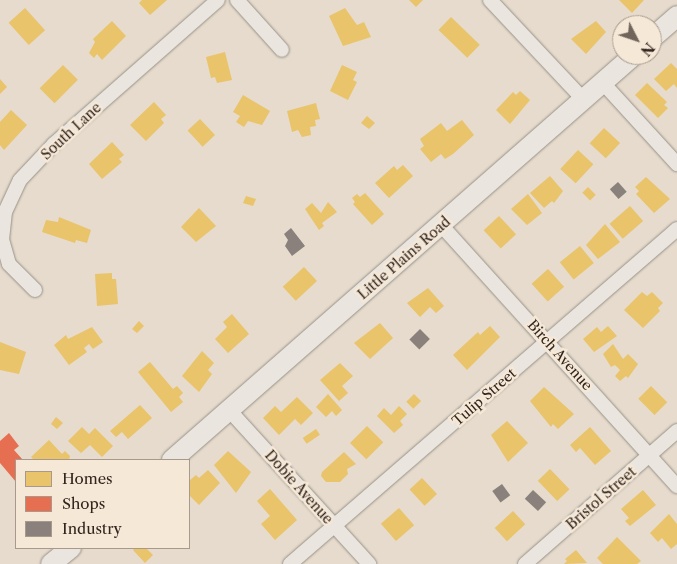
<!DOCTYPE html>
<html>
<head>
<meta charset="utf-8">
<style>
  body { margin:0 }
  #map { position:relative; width:677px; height:564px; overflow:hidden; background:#e6dbcc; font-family:"Libre Caslon Text",serif }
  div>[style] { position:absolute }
  .homes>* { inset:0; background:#e9c46a; transform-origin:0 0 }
  .shops>* { inset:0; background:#e76f51 }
  .industry>* { inset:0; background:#8a817c; transform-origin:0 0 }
  .roads { filter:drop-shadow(0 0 1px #989188) drop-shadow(0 0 1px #989188) }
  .street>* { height:14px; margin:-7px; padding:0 7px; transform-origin:7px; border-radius:7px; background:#eae5de }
  .secondary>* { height:20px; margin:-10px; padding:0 10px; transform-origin:10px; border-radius:10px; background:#eae5de }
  span { translate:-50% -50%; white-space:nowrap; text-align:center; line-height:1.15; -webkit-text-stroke:5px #f5e8d7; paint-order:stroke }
  .street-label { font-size:14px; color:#32251e }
  .legend { position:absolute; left:15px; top:459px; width:175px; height:90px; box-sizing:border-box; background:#f5e8d7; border:1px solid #a79a8d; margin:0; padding:6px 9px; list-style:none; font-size:15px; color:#32251e }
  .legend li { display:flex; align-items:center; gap:10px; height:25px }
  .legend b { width:25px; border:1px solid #a79a8d }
  .north { position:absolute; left:612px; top:15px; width:50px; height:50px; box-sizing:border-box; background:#f5e8d7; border:1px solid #a79a8d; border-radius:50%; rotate:131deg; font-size:14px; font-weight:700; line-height:20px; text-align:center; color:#32251e }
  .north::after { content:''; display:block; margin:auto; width:18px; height:22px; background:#71655b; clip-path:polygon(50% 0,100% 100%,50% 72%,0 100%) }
</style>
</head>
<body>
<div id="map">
  <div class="homes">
    <div style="clip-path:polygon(142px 0,167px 0,150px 15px,139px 3px)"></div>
    <div style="clip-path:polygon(409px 0,423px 0,416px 7px)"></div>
    <div style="clip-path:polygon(619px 0,644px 0,632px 13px)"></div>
    <div style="left:25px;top:8px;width:30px;height:22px;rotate:48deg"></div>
    <div style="clip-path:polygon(345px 8px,357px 25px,364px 22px,371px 37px,343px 46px,329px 16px)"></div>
    <div style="left:451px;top:17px;width:40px;height:18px;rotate:44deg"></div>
    <div style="clip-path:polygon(112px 21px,126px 36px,102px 60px,97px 54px,94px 58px,89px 53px,95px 42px,93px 39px)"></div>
    <div style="clip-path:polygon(596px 21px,606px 32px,586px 54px,571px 39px)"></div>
    <div style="clip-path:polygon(225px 52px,232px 80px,217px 83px,215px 77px,211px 78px,206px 57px)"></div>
    <div style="clip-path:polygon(671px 63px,677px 69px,677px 88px,674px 84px,666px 91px,654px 79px)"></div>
    <div style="left:63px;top:65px;width:21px;height:33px;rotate:45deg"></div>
    <div style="clip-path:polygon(342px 65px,357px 72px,353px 80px,357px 82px,348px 100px,330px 91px)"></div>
    <div style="clip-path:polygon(0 79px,7px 87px,0 94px)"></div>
    <div style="clip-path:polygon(647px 83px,667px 102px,664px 105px,668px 108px,658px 118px,635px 95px)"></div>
    <div style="clip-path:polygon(520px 91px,530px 100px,510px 124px,496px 110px,513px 92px,516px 95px)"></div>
    <div style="clip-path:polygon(243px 95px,270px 111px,262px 125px,248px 121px,244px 127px,236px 122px,240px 116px,233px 112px)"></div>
    <div style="clip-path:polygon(154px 102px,166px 115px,161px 119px,164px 123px,146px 141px,130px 125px)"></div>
    <div style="clip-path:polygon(316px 103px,320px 119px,315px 120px,316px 126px,310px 127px,311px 135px,302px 137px,298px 130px,292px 132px,287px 111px)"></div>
    <div style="clip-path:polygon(11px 110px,27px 125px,4px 150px,0 145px,0 122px)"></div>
    <div style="clip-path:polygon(367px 116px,375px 123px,369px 129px,361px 123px)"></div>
    <div style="left:200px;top:119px;width:22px;height:17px;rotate:47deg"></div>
    <div style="clip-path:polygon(462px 120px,474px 135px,453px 154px,445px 159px,441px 154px,431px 162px,420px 149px,424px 146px,420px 139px,441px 123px,447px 131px)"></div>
    <div style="left:604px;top:128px;width:22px;height:21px;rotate:43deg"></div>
    <div style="clip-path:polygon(112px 142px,124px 155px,119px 159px,122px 162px,102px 179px,89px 164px)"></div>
    <div style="left:578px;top:150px;width:21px;height:26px;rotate:43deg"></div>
    <div style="clip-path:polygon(403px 165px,413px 176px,389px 198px,375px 183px,394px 166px,397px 170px)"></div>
    <div style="clip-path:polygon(550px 176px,563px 191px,554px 203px,552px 201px,544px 208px,530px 193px)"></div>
    <div style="clip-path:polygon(646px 177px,670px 199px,654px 213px,636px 194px,639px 191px,635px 187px)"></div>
    <div style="left:588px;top:187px;width:11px;height:8px;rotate:45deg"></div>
    <div style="clip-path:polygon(365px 193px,384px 214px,372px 225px,353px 204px,355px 202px,352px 198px,357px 194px,360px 197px)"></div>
    <div style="clip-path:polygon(528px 194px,542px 213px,527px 225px,511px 209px)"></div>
    <div style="clip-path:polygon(246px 196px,256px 199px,253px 206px,243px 203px)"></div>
    <div style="clip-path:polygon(328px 202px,337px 212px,322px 223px,324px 226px,319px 230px,305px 209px,312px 203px,321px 213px)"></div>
    <div style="left:630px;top:206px;width:20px;height:27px;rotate:49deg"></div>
    <div style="clip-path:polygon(199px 208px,216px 226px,196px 242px,181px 227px)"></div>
    <div style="left:499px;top:216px;width:25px;height:21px;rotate:47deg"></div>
    <div style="clip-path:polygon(59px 217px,91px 230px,87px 243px,76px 240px,75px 243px,42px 232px,46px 220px,58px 222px)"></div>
    <div style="clip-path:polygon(605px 224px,620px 242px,598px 259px,586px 245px)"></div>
    <div style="left:580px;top:246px;width:22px;height:26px;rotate:51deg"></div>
    <div style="left:304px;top:267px;width:19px;height:29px;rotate:47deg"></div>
    <div style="left:548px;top:269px;width:24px;height:22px;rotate:48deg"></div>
    <div style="clip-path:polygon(112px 273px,112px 279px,116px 279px,118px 304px,97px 306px,95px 274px)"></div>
    <div style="clip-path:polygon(428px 288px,444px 306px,436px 313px,430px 307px,420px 317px,407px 303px)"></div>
    <div style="clip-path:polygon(642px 292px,647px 296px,652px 292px,663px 303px,658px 308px,660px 311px,643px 328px,624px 310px)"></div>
    <div style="clip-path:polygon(232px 314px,249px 334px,228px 353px,215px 339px,227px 327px,223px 322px)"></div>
    <div style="clip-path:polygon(139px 321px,144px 326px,137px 333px,132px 329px)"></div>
    <div style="clip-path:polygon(380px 323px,393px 338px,370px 359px,354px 343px)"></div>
    <div style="clip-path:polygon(490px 326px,500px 337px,467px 370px,453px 355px,478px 332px,480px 335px)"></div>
    <div style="clip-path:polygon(608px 326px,617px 336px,594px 352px,583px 339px,597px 327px,601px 332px)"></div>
    <div style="clip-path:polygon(92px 327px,103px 342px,93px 349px,89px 344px,84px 348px,87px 352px,69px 365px,54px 345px,66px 335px,68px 339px)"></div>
    <div style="clip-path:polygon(0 342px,26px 352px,19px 374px,0 370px)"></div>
    <div style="clip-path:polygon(613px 344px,623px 359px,628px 354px,638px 364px,628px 378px,626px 376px,620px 381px,615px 376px,620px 370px,615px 365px,611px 367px,603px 354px)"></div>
    <div style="clip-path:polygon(202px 351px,214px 363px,208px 370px,212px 374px,199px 392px,182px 376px)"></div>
    <div style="clip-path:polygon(150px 362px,173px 389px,177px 386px,183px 393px,179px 397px,183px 402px,171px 412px,138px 372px)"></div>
    <div style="clip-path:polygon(340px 363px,353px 376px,342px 386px,348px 393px,339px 401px,320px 380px)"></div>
    <div style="left:651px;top:386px;width:23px;height:18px;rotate:45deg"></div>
    <div style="clip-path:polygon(544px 387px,574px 414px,558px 429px,553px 424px,551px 427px,530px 401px)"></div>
    <div style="clip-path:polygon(328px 394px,342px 410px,336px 416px,332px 411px,326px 417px,316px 407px)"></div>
    <div style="left:414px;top:394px;width:10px;height:11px;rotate:45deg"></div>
    <div style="clip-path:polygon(297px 397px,313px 413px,301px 425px,295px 419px,279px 435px,263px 418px,275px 406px,281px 412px)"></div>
    <div style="clip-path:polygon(140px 405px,152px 418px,128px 439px,122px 432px,116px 437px,110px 431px)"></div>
    <div style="clip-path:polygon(399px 406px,407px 414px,400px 421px,403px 425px,394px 433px,377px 416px,384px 408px,391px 415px)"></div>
    <div style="clip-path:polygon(56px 417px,63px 423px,57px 429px,51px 424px)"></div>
    <div style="clip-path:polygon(507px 421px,528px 443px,508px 462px,491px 435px)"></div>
    <div style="left:367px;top:426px;width:23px;height:24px;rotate:45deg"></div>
    <div style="clip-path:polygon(82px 427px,89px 434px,95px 428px,113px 446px,102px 457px,90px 445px,81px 453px,68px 441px)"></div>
    <div style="clip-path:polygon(590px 427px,611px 451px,595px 465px,580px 448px,576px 452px,570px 445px)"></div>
    <div style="left:316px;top:429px;width:7px;height:16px;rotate:56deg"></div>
    <div style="clip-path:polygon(49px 440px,62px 454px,65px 451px,70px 456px,69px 460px,34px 460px,31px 457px)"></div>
    <div style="clip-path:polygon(228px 451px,251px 472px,236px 493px,214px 465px)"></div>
    <div style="clip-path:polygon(344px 452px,356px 464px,347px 469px,348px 474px,340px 482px,326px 482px,321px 476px,322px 472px)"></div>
    <div style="left:550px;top:469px;width:28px;height:17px;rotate:46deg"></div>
    <div style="clip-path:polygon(208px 470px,220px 483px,199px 505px,189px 495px,190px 480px,196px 475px,199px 478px)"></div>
    <div style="left:422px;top:478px;width:22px;height:17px;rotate:47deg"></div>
    <div style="clip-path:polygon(270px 489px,297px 520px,275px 540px,261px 524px,270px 516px,257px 501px)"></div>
    <div style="clip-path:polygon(643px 490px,656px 505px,630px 526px,625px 521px,629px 518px,621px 509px)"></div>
    <div style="left:399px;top:508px;width:23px;height:24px;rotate:49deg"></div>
    <div style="left:513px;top:511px;width:18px;height:25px;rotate:47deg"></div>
    <div style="clip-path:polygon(669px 514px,677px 524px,677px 544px,671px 549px,662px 538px,658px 542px,650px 533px)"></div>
    <div style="clip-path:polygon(617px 537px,641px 561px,637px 564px,603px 564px,597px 558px)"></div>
    <div style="clip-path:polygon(135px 548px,146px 548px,153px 555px,145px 563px,133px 550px)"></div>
    <div style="clip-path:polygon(576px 550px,587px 563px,564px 564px,567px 561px,565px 559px)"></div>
  </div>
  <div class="shops">
    <div style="clip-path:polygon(9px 433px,19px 446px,14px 450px,23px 460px,16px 460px,16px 482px,0 463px,0 441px)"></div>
  </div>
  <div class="industry">
    <div style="left:618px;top:182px;width:13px;height:11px;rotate:48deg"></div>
    <div style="clip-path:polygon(291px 228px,305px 246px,292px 256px,285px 246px,288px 240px,284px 234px)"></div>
    <div style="left:420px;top:329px;width:14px;height:15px;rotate:45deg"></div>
    <div style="left:502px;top:484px;width:14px;height:12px;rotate:54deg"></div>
    <div style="left:533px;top:490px;width:18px;height:12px;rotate:43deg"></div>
  </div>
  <div class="roads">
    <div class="street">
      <div style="left:237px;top:0;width:67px;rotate:48deg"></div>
      <div style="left:490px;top:0;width:137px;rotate:46.8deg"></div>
      <div style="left:603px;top:83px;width:110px;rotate:47.6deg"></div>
      <div style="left:441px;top:225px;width:352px;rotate:47.9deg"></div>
      <div style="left:35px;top:290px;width:37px;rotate:-135deg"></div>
      <div style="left:9px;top:264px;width:25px;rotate:-106deg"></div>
      <div style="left:2px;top:240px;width:28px;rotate:-84deg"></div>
      <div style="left:5px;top:212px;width:35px;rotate:-65deg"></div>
      <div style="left:20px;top:180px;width:50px;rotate:-46.6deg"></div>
      <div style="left:54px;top:144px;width:218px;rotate:-41.3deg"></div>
      <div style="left:230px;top:411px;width:207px;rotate:47.7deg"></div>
      <div style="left:290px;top:564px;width:512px;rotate:-40.88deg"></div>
      <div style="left:525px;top:564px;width:202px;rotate:-41.2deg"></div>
    </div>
    <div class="secondary">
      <div style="left:652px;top:38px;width:33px;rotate:-41deg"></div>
      <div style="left:172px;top:460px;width:614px;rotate:-41.24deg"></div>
      <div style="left:51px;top:564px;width:26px;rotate:-39deg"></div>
    </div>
  </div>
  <div class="street-label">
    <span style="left:71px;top:131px;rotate:-43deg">South Lane</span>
    <span style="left:404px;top:258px;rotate:-41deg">Little Plains Road</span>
    <span style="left:560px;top:355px;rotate:48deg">Birch Avenue</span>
    <span style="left:484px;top:397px;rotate:-41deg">Tulip Street</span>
    <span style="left:299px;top:487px;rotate:48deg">Dobie Avenue</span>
    <span style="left:601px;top:498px;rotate:-41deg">Bristol Street</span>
  </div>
  <ul class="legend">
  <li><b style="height:14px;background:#e9c46a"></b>Homes</li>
  <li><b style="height:14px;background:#e76f51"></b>Shops</li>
  <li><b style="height:14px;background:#8a817c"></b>Industry</li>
  </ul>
  <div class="north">N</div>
</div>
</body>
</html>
